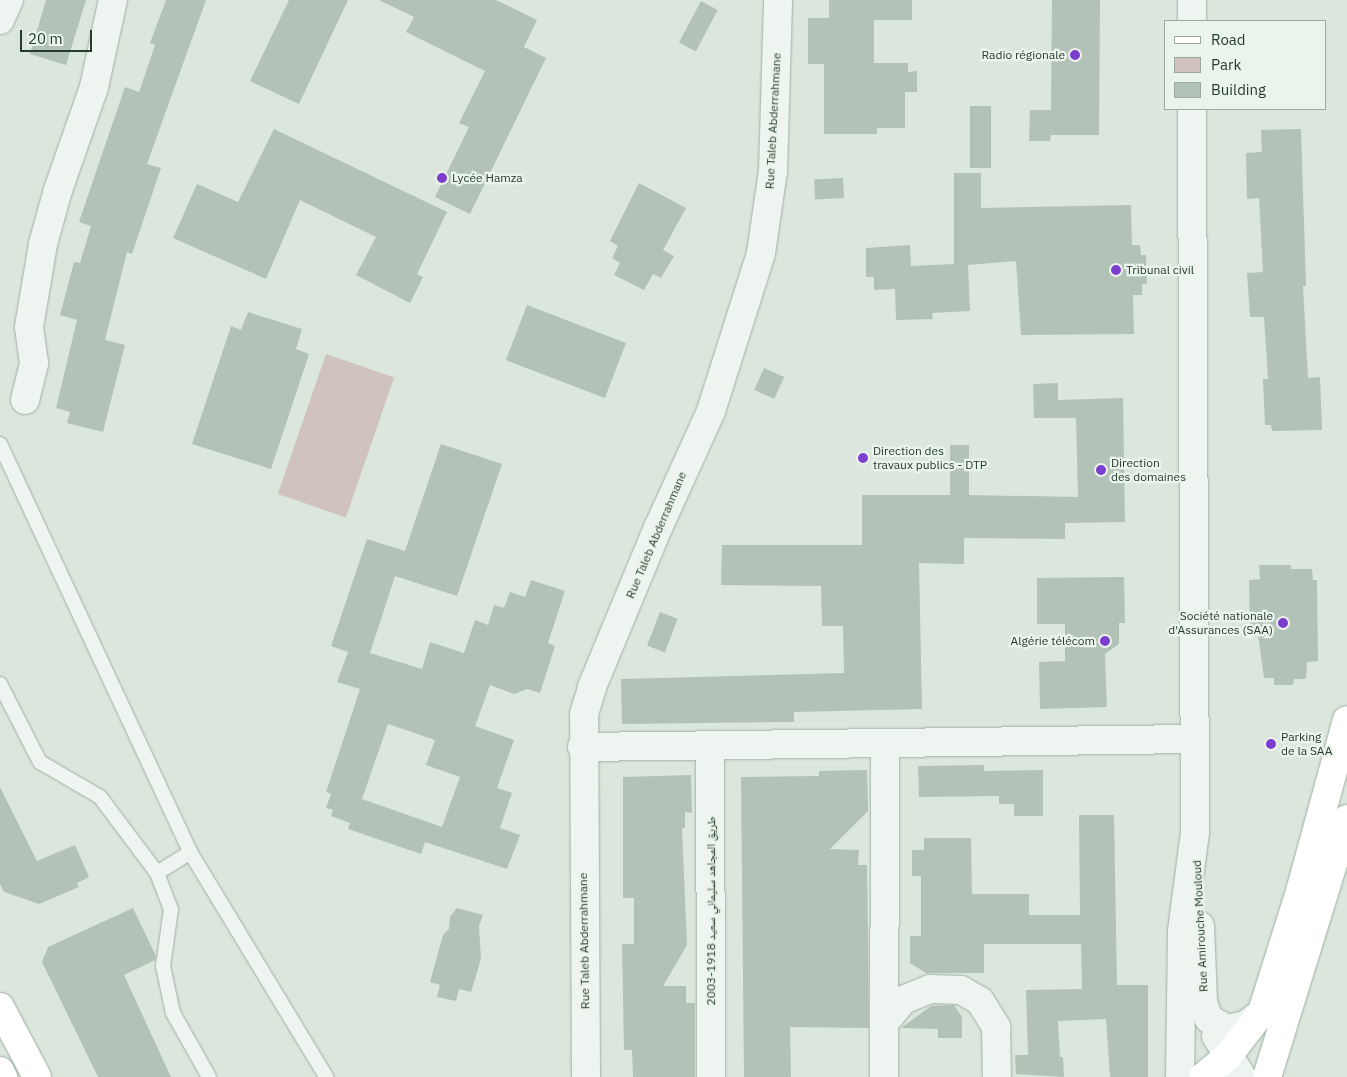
<!DOCTYPE html>
<html>
<head>
<meta charset="utf-8">
<style>
  body { margin:0 }
  #map { position:relative; width:1347px; height:1077px; overflow:hidden; background:#dbe6dd; font-family:"IBM Plex Sans","Noto Naskh Arabic",sans-serif }
  div>[style] { position:absolute }
  .green>* { inset:0; background:#d0c3bd; transform-origin:0 0 }
  .building>* { inset:0; background:#b3c2b6; transform-origin:0 0 }
  .roads { filter:drop-shadow(0 0 1px #a1b0a4) drop-shadow(0 0 1px #a1b0a4) }
  .lane>* { height:14px; margin:-7px; padding:0 7px; transform-origin:7px; border-radius:7px; background:#eef4ef }
  .street>* { height:28px; margin:-14px; padding:0 14px; transform-origin:14px; border-radius:14px; background:#eef4ef }
  .secondary>* { height:28px; margin:-14px; padding:0 14px; transform-origin:14px; border-radius:14px; background:#fff }
  .primary>* { height:28px; margin:-14px; padding:0 14px; transform-origin:14px; border-radius:14px; background:#fff }
  .dots>* { width:14px; height:14px; translate:-50% -50%; box-sizing:border-box; border:2px solid #eaf4ec; border-radius:50% }
  span { translate:-50% -50%; white-space:nowrap; text-align:center; line-height:1.15; -webkit-text-stroke:4.5px #eaf4ec; paint-order:stroke }
  .poi-label { font-size:12px; color:#263c2a }
  .right { translate:-100% -50%; text-align:right }
  .left { translate:0 -50%; text-align:left }
  .street-label { font-size:12px; color:#263c2a }
  .legend { position:absolute; left:1164px; top:20px; width:162px; height:90px; box-sizing:border-box; background:#eaf4ec; border:1px solid #9caa9e; margin:0; padding:6px 9px; list-style:none; font-size:15px; color:#263c2a }
  .legend li { display:flex; align-items:center; gap:10px; height:25px }
  .legend b { width:25px; border:1px solid #9caa9e }
  .scale { position:absolute; left:20px; top:30px; width:72px; height:22px; box-sizing:border-box; border:2px solid #263c2a; border-top:0; padding-left:6px; font-size:15px; line-height:18px; white-space:nowrap; color:#263c2a; -webkit-text-stroke:4px #eaf4ec; paint-order:stroke }
</style>
</head>
<body>
<div id="map">
  <div class="green">
    <div style="left:326px;top:354px;width:72px;height:148px;rotate:19deg"></div>
  </div>
  <div class="building">
    <div style="clip-path:polygon(46px 0,86px 0,66px 65px,30px 54px)"></div>
    <div style="clip-path:polygon(166px 0,206px 0,147px 164px,161px 168px,132px 254px,127px 252px,105px 340px,125px 345px,103px 432px,67px 423px,70px 412px,56px 408px,77px 320px,60px 315px,74px 262px,80px 263px,91px 226px,79px 222px,100px 160px,125px 87px,139px 92px,155px 45px,150px 43px)"></div>
    <div style="clip-path:polygon(289px 0,348px 0,299px 104px,250px 81px)"></div>
    <div style="clip-path:polygon(379px 0,496px 0,537px 20px,524px 47px,546px 58px,470px 214px,435px 197px,469px 127px,459px 123px,485px 71px,406px 32px,414px 17px)"></div>
    <div style="clip-path:polygon(829px 0,912px 0,912px 20px,874px 20px,874px 63px,908px 63px,908px 72px,917px 71px,917px 92px,905px 92px,905px 128px,877px 128px,877px 134px,824px 134px,824px 64px,808px 64px,808px 18px,829px 18px)"></div>
    <div style="clip-path:polygon(1052px 0,1100px 0,1099px 135px,1051px 135px,1050px 141px,1029px 141px,1030px 110px,1051px 110px)"></div>
    <div style="left:701px;top:1px;width:19px;height:47px;rotate:28deg"></div>
    <div style="left:970px;top:106px;width:21px;height:62px"></div>
    <div style="clip-path:polygon(274px 129px,447px 212px,417px 274px,423px 277px,410px 303px,356px 275px,376px 237px,300px 200px,266px 279px,173px 238px,197px 184px,238px 202px)"></div>
    <div style="clip-path:polygon(1301px 129px,1306px 286px,1303px 286px,1308px 378px,1320px 377px,1322px 430px,1272px 431px,1271px 425px,1265px 425px,1263px 379px,1268px 379px,1264px 317px,1250px 317px,1247px 273px,1263px 272px,1259px 198px,1247px 199px,1246px 153px,1262px 152px,1261px 130px)"></div>
    <div style="clip-path:polygon(954px 173px,981px 173px,981px 208px,1131px 205px,1132px 245px,1140px 245px,1141px 255px,1146px 255px,1147px 284px,1142px 284px,1142px 295px,1133px 295px,1134px 334px,1021px 335px,1016px 261px,968px 265px,970px 311px,932px 313px,933px 319px,896px 320px,895px 289px,874px 290px,874px 277px,866px 277px,866px 248px,910px 245px,911px 266px,954px 264px)"></div>
    <div style="left:843px;top:178px;width:20px;height:29px;rotate:87deg"></div>
    <div style="clip-path:polygon(639px 183px,686px 208px,663px 250px,674px 256px,661px 278px,653px 274px,644px 290px,614px 275px,620px 263px,612px 258px,618px 246px,610px 241px)"></div>
    <div style="left:527px;top:305px;width:106px;height:59px;rotate:21deg"></div>
    <div style="clip-path:polygon(248px 312px,302px 329px,296px 349px,309px 354px,271px 469px,192px 444px,231px 326px,241px 330px)"></div>
    <div style="left:764px;top:368px;width:22px;height:24px;rotate:24deg"></div>
    <div style="clip-path:polygon(1058px 383px,1058px 400px,1123px 398px,1125px 522px,1065px 523px,1065px 539px,964px 538px,964px 564px,919px 563px,922px 709px,794px 712px,794px 722px,622px 724px,621px 679px,844px 673px,843px 626px,822px 626px,821px 586px,721px 585px,722px 545px,862px 545px,862px 495px,950px 495px,950px 445px,969px 445px,969px 495px,1078px 497px,1076px 418px,1034px 418px,1033px 384px)"></div>
    <div style="clip-path:polygon(evenodd,441px 444px,502px 464px,457px 596px,395px 576px,370px 653px,422px 669px,430px 642px,464px 653px,475px 620px,488px 625px,494px 605px,504px 608px,510px 592px,525px 597px,531px 580px,565px 591px,548px 643px,555px 646px,540px 693px,527px 689px,514px 694px,490px 685px,475px 726px,514px 740px,497px 788px,512px 793px,500px 828px,520px 835px,507px 869px,425px 842px,421px 854px,348px 829px,350px 823px,331px 816px,333px 810px,326px 808px,331px 794px,326px 792px,360px 689px,337px 682px,348px 652px,331px 646px,367px 539px,405px 551px,441px 444px,388px 724px,435px 740px,426px 765px,460px 777px,442px 827px,362px 799px,388px 724px)"></div>
    <div style="clip-path:polygon(1259px 565px,1291px 565px,1291px 569px,1312px 569px,1313px 580px,1317px 580px,1318px 661px,1307px 662px,1306px 679px,1294px 679px,1293px 685px,1274px 685px,1274px 678px,1264px 678px,1258px 634px,1250px 634px,1249px 580px,1260px 579px)"></div>
    <div style="clip-path:polygon(1124px 577px,1125px 623px,1119px 623px,1119px 644px,1105px 654px,1107px 707px,1040px 709px,1039px 662px,1065px 661px,1065px 624px,1037px 624px,1037px 578px)"></div>
    <div style="left:660px;top:612px;width:19px;height:36px;rotate:21deg"></div>
    <div style="clip-path:polygon(984px 765px,984px 771px,1043px 770px,1043px 816px,1014px 816px,1014px 804px,999px 804px,999px 796px,919px 797px,918px 766px)"></div>
    <div style="clip-path:polygon(867px 770px,868px 811px,830px 849px,859px 850px,858px 865px,867px 865px,869px 1028px,790px 1027px,791px 1077px,744px 1077px,741px 777px,819px 776px,819px 771px)"></div>
    <div style="clip-path:polygon(691px 775px,692px 813px,685px 812px,685px 828px,682px 828px,687px 945px,663px 986px,686px 986px,686px 1003px,695px 1003px,695px 1077px,633px 1077px,632px 1050px,624px 1050px,622px 944px,634px 944px,634px 898px,623px 898px,623px 777px)"></div>
    <div style="clip-path:polygon(0 787px,37px 861px,75px 845px,89px 877px,77px 883px,79px 887px,39px 904px,4px 892px,0 884px)"></div>
    <div style="clip-path:polygon(1079px 815px,1114px 815px,1117px 985px,1148px 985px,1148px 1077px,1110px 1077px,1106px 1019px,1058px 1021px,1060px 1057px,1063px 1057px,1064px 1077px,1016px 1074px,1015px 1055px,1028px 1055px,1026px 990px,1082px 989px,1081px 944px,984px 944px,984px 973px,926px 973px,910px 963px,910px 936px,921px 936px,921px 876px,912px 876px,912px 850px,924px 850px,924px 838px,971px 838px,972px 894px,1029px 894px,1029px 915px,1080px 915px)"></div>
    <div style="clip-path:polygon(133px 908px,156px 956px,155px 960px,124px 975px,171px 1077px,98px 1077px,42px 962px,48px 947px)"></div>
    <div style="clip-path:polygon(457px 908px,483px 915px,479px 926px,481px 959px,471px 992px,459px 989px,456px 1001px,437px 997px,440px 985px,430px 982px,443px 935px,449px 929px,450px 917px)"></div>
    <div style="clip-path:polygon(954px 1005px,962px 1017px,962px 1038px,938px 1038px,938px 1029px,901px 1028px,931px 1006px)"></div>
  </div>
  <div class="roads">
    <div class="lane">
      <div style="left:0;top:444px;width:450px;rotate:65deg"></div>
      <div style="left:190px;top:852px;width:263px;rotate:58.8deg"></div>
      <div style="left:0;top:684px;width:88px;rotate:62.9deg"></div>
      <div style="left:40px;top:762px;width:69px;rotate:30.3deg"></div>
      <div style="left:100px;top:797px;width:95px;rotate:53.1deg"></div>
      <div style="left:157px;top:873px;width:39px;rotate:69deg"></div>
      <div style="left:171px;top:909px;width:58px;rotate:98deg"></div>
      <div style="left:163px;top:966px;width:48px;rotate:78deg"></div>
      <div style="left:173px;top:1013px;width:73px;rotate:60.6deg"></div>
      <div style="left:157px;top:873px;width:39px;rotate:-32deg"></div>
    </div>
    <div class="street">
      <div style="left:1192px;top:0;width:21px;rotate:90deg"></div>
      <div style="left:0;top:20px;width:22px;rotate:-66deg"></div>
      <div style="left:25px;top:400px;width:38px;rotate:-76deg"></div>
      <div style="left:34px;top:363px;width:36px;rotate:-98deg"></div>
      <div style="left:29px;top:327px;width:84px;rotate:-80.4deg"></div>
      <div style="left:43px;top:244px;width:56px;rotate:-74.5deg"></div>
      <div style="left:58px;top:190px;width:109px;rotate:-70.7deg"></div>
      <div style="left:94px;top:87px;width:89px;rotate:-77.7deg"></div>
      <div style="left:710px;top:745px;width:332px;rotate:89.8deg"></div>
      <div style="left:582px;top:747px;width:612px;rotate:-0.75deg"></div>
      <div style="left:1200px;top:926px;width:76px;rotate:87.7deg"></div>
      <div style="left:1203px;top:1002px;width:18px;rotate:71deg"></div>
      <div style="left:1209px;top:1019px;width:21px;rotate:28deg"></div>
      <div style="left:1228px;top:1029px;width:18px;rotate:-13deg"></div>
      <div style="left:1246px;top:1025px;width:21px;rotate:-39deg"></div>
      <div style="left:884px;top:1023px;width:30px;rotate:-50deg"></div>
      <div style="left:903px;top:1000px;width:29px;rotate:-22deg"></div>
      <div style="left:930px;top:989px;width:31px;rotate:2deg"></div>
      <div style="left:961px;top:990px;width:22px;rotate:30deg"></div>
      <div style="left:980px;top:1001px;width:31px;rotate:58deg"></div>
      <div style="left:996px;top:1027px;width:50px;rotate:88.9deg"></div>
      <div style="left:1216px;top:1036px;width:49px;rotate:57.6deg"></div>
      <div style="left:586px;top:1077px;width:363px;rotate:-90.3deg"></div>
      <div style="left:584px;top:714px;width:28px;rotate:-73deg"></div>
      <div style="left:592px;top:687px;width:172px;rotate:-67.5deg"></div>
      <div style="left:658px;top:528px;width:128px;rotate:-65.6deg"></div>
      <div style="left:711px;top:411px;width:166px;rotate:-72.4deg"></div>
      <div style="left:761px;top:253px;width:83px;rotate:-81.7deg"></div>
      <div style="left:773px;top:171px;width:171px;rotate:-88.3deg"></div>
      <div style="left:884px;top:1077px;width:334px;rotate:-89.8deg"></div>
      <div style="left:1180px;top:1077px;width:146px;rotate:-89.2deg"></div>
      <div style="left:1182px;top:931px;width:100px;rotate:-82.5deg"></div>
      <div style="left:1195px;top:832px;width:723px;rotate:-90.24deg"></div>
    </div>
    <div class="secondary">
      <div style="left:1203px;top:1077px;width:33px;rotate:-40deg"></div>
      <div style="left:1228px;top:1056px;width:56px;rotate:-52.3deg"></div>
      <div style="left:1262px;top:1012px;width:130px;rotate:-72.5deg"></div>
      <div style="left:1301px;top:888px;width:174px;rotate:-74.7deg"></div>
      <div style="left:1267px;top:1077px;width:270px;rotate:-72.8deg"></div>
    </div>
    <div class="primary">
      <div style="left:0;top:1007px;width:79px;rotate:62.1deg"></div>
      <div style="left:0;top:1071px;width:7px;rotate:63deg"></div>
    </div>
  </div>
  <div class="dots">
    <div style="left:1075px;top:55px;background:#7c3fcd"></div>
    <div style="left:442px;top:178px;background:#7c3fcd"></div>
    <div style="left:1116px;top:270px;background:#7c3fcd"></div>
    <div style="left:863px;top:458px;background:#7c3fcd"></div>
    <div style="left:1101px;top:470px;background:#7c3fcd"></div>
    <div style="left:1283px;top:623px;background:#7c3fcd"></div>
    <div style="left:1105px;top:641px;background:#7c3fcd"></div>
    <div style="left:1271px;top:744px;background:#7c3fcd"></div>
  </div>
  <div class="poi-label">
    <span class="right" style="left:1065px;top:55px">Radio régionale</span>
    <span class="left" style="left:452px;top:178px">Lycée Hamza</span>
    <span class="left" style="left:1126px;top:270px">Tribunal civil</span>
    <span class="left" style="left:873px;top:458px">Direction des<br>travaux publics - DTP</span>
    <span class="left" style="left:1111px;top:470px">Direction<br>des domaines</span>
    <span class="right" style="left:1273px;top:623px">Société nationale<br>d'Assurances (SAA)</span>
    <span class="right" style="left:1095px;top:641px">Algérie télécom</span>
    <span class="left" style="left:1281px;top:744px">Parking<br>de la SAA</span>
  </div>
  <div class="street-label">
    <span style="left:773px;top:121px;rotate:-87deg">Rue Taleb Abderrahmane</span>
    <span style="left:656px;top:535px;rotate:-67deg">Rue Taleb Abderrahmane</span>
    <span style="left:711px;top:911px;rotate:-90deg">طريق المجاهد سليماني سعيد 1918-2003</span>
    <span style="left:1200px;top:926px;rotate:-93deg">Rue Amirouche Mouloud</span>
    <span style="left:584px;top:941px;rotate:-91deg">Rue Taleb Abderrahmane</span>
  </div>
  <ul class="legend">
  <li><b style="height:6px;background:#fff"></b>Road</li>
  <li><b style="height:14px;background:#d0c3bd"></b>Park</li>
  <li><b style="height:14px;background:#b3c2b6"></b>Building</li>
  </ul>
  <div class="scale">20 m</div>
</div>
</body>
</html>
